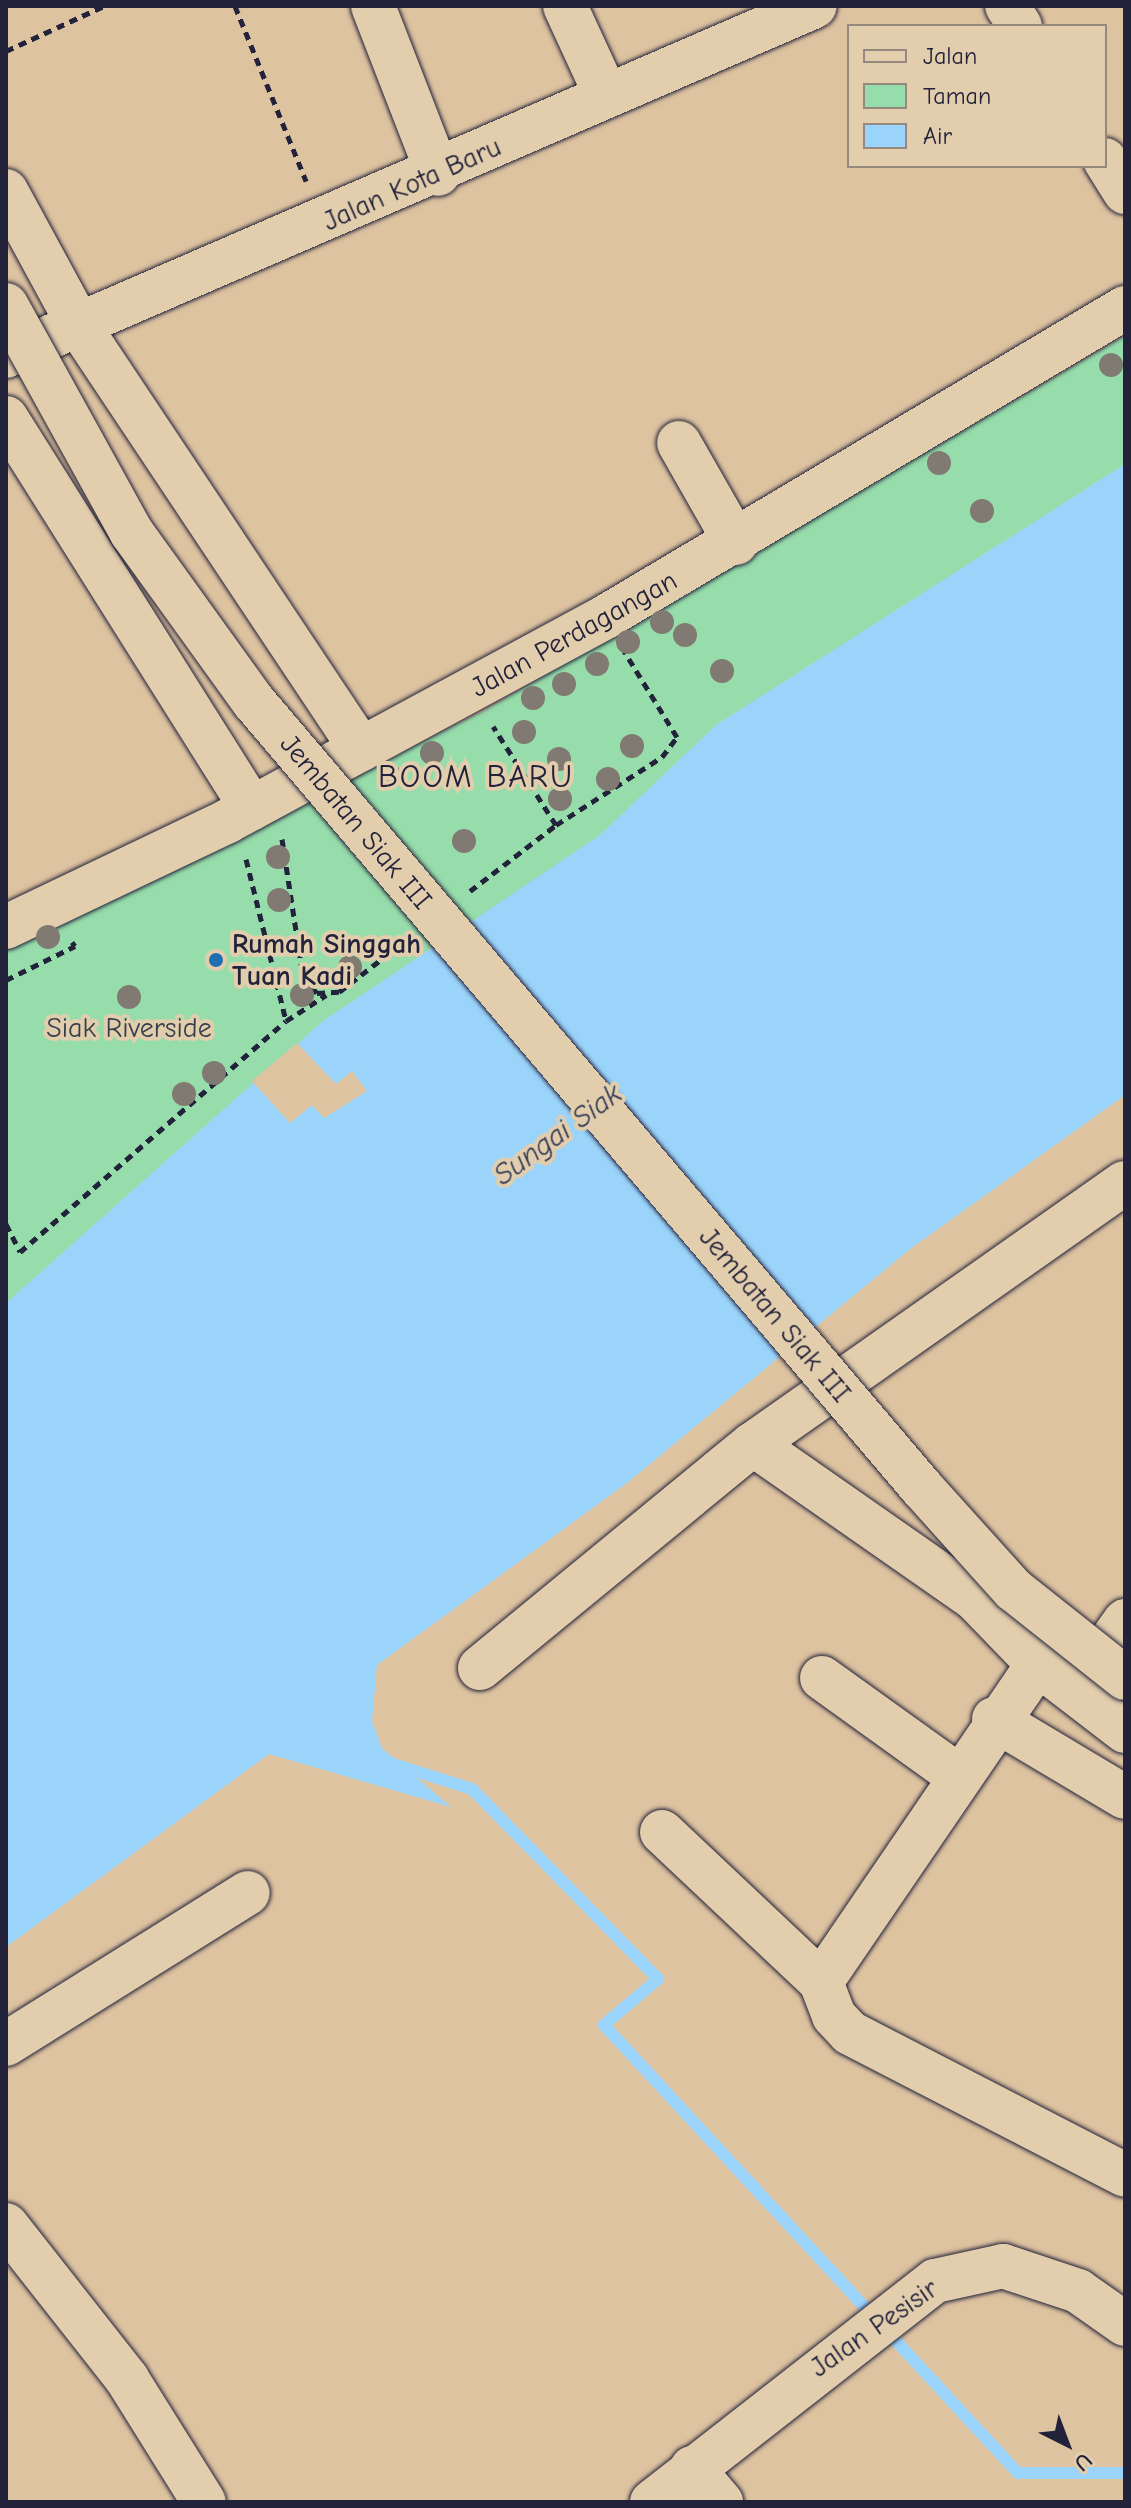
<!DOCTYPE html>
<html>
<head>
<meta charset="utf-8">
<style>
  body { margin:0 }
  #map { position:relative; width:1131px; height:2508px; overflow:hidden; background:#dec3a0; font-family:"Comic Neue",sans-serif }
  div>[style] { position:absolute }
  .green>* { inset:0; background:#97ddab }
  .water>* { inset:0; background:#9bd4fb }
  .pier>* { inset:0; background:#dec3a0 }
  .stream>* { height:12px; margin:-6px; padding:0 6px; transform-origin:6px; border-radius:6px; background:#9bd4fb }
  .path>* { height:5px; margin-top:-2.5px; transform-origin:0; background:repeating-linear-gradient(90deg,#22223b 0 8px,transparent 0 14px) }
  .roads { filter:drop-shadow(0 0 2px #22223b) drop-shadow(0 0 2px #22223b) }
  .minor>* { height:44px; margin:-22px; padding:0 22px; transform-origin:22px; border-radius:22px; background:#e2cdac }
  .bridges { filter:drop-shadow(0 0 2px #22223b) drop-shadow(0 0 2px #22223b) }
  .major-bridge>* { height:44px; margin:-22px; padding:0 22px; transform-origin:22px; border-radius:22px; background:#e2cdac }
  .trees>* { width:24px; height:24px; margin:-12px; border-radius:50%; background:#807a72 }
  .dots>* { width:22px; height:22px; translate:-50% -50%; box-sizing:border-box; border:4px solid #e2cdac; border-radius:50% }
  span { translate:-50% -50%; white-space:nowrap; text-align:center; line-height:1.15; -webkit-text-stroke:8px #e2cdac; paint-order:stroke }
  .street-label { font-size:28px; color:#22223b }
  .poi-label { font-size:28px; color:#22223b; font-weight:700 }
  .left { translate:0 -50%; text-align:left }
  .park-label { font-size:28px; color:#343e4c }
  .water-label { font-size:30px; color:#343d58; font-style:italic }
  .quarter-label { font-size:32px; color:#22223b; letter-spacing:2px }
  .frame { position:absolute; inset:0; border:8px solid #22223b; pointer-events:none }
  .legend { position:absolute; left:847px; top:24px; width:260px; height:144px; box-sizing:border-box; background:#e2cdac; border:2px solid #95897f; margin:0; padding:10px 14px; list-style:none; font-size:24px; color:#22223b }
  .legend li { display:flex; align-items:center; gap:16px; height:40px }
  .legend b { width:40px; border:2px solid #95897f }
  .north { position:absolute; left:1027px; top:2404px; width:80px; height:80px; -webkit-text-stroke:6px #e2cdac; paint-order:stroke; rotate:138deg; font-size:22px; font-weight:700; line-height:32px; text-align:center; color:#22223b }
  .north::after { content:''; display:block; margin:auto; width:28px; height:36px; background:#22223b; clip-path:polygon(50% 0,100% 100%,50% 72%,0 100%) }
</style>
</head>
<body>
<div id="map">
  <div class="green">
    <div style="clip-path:polygon(1125px 336px,1125px 464px,716px 725px,600px 835px,323px 1021px,6px 1303px,6px 951px,484px 711px)"></div>
  </div>
  <div class="water">
    <div style="clip-path:polygon(1125px 464px,1125px 1095px,910px 1249px,627px 1483px,377px 1665px,372px 1721px,382px 1748px,451px 1807px,269px 1754px,6px 1947px,6px 1303px,323px 1021px,600px 835px,716px 725px)"></div>
  </div>
  <div class="pier">
    <div style="clip-path:polygon(297px 1043px,336px 1084px,352px 1071px,367px 1091px,324px 1118px,312px 1105px,290px 1123px,252px 1081px)"></div>
  </div>
  <div class="stream">
    <div style="left:390px;top:1763px;width:86px;rotate:17.6deg"></div>
    <div style="left:472px;top:1789px;width:266px;rotate:45.6deg"></div>
    <div style="left:658px;top:1979px;width:71px;rotate:139.6deg"></div>
    <div style="left:604px;top:2025px;width:610px;rotate:47.26deg"></div>
    <div style="left:1018px;top:2473px;width:107px"></div>
  </div>
  <div class="path">
    <div style="left:235px;top:6px;width:189px;rotate:67.9deg"></div>
    <div style="left:6px;top:51px;width:108px;rotate:-24.7deg"></div>
    <div style="left:556px;top:825px;width:126px;rotate:-32.7deg"></div>
    <div style="left:662px;top:757px;width:25px;rotate:-53deg"></div>
    <div style="left:677px;top:737px;width:101px;rotate:-121.6deg"></div>
    <div style="left:282px;top:839px;width:140px;rotate:81.3deg"></div>
    <div style="left:303px;top:977px;width:21px;rotate:49deg"></div>
    <div style="left:317px;top:993px;width:22px;rotate:-3deg"></div>
    <div style="left:339px;top:992px;width:83px;rotate:-37.7deg"></div>
    <div style="left:246px;top:859px;width:167px;rotate:76.1deg"></div>
    <div style="left:470px;top:891px;width:108px;rotate:-37.5deg"></div>
    <div style="left:556px;top:825px;width:117px;rotate:-122.5deg"></div>
    <div style="left:6px;top:980px;width:77px;rotate:-26.2deg"></div>
    <div style="left:75px;top:946px;width:5px;rotate:-127deg"></div>
    <div style="left:6px;top:1224px;width:31px;rotate:63deg"></div>
    <div style="left:20px;top:1252px;width:352px;rotate:-41deg"></div>
    <div style="left:286px;top:1021px;width:48px;rotate:-33deg"></div>
  </div>
  <div class="roads">
    <div class="minor">
      <div style="left:373px;top:6px;width:180px;rotate:68.8deg"></div>
      <div style="left:565px;top:6px;width:98px;rotate:65.3deg"></div>
      <div style="left:1007px;top:6px;width:24px;rotate:57deg"></div>
      <div style="left:1105px;top:160px;width:38px;rotate:58deg"></div>
      <div style="left:6px;top:191px;width:157px;rotate:61.5deg"></div>
      <div style="left:81px;top:329px;width:505px;rotate:56.31deg"></div>
      <div style="left:6px;top:356px;width:881px;rotate:-23.39deg"></div>
      <div style="left:6px;top:418px;width:461px;rotate:57.8deg"></div>
      <div style="left:679px;top:443px;width:115px;rotate:60.3deg"></div>
      <div style="left:6px;top:927px;width:246px;rotate:-25.5deg"></div>
      <div style="left:228px;top:821px;width:431px;rotate:-28.4deg"></div>
      <div style="left:607px;top:616px;width:603px;rotate:-30.74deg"></div>
      <div style="left:753px;top:1444px;width:271px;rotate:34.9deg"></div>
      <div style="left:975px;top:1599px;width:91px;rotate:45.9deg"></div>
      <div style="left:1038px;top:1664px;width:110px;rotate:37.6deg"></div>
      <div style="left:480px;top:1668px;width:353px;rotate:-39.4deg"></div>
      <div style="left:753px;top:1444px;width:454px;rotate:-35.1deg"></div>
      <div style="left:822px;top:1678px;width:166px;rotate:35.7deg"></div>
      <div style="left:1078px;top:1687px;width:81px;rotate:-54.5deg"></div>
      <div style="left:994px;top:1719px;width:152px;rotate:30.8deg"></div>
      <div style="left:662px;top:1832px;width:219px;rotate:43.3deg"></div>
      <div style="left:821px;top:1982px;width:36px;rotate:69deg"></div>
      <div style="left:834px;top:2016px;width:23px;rotate:47deg"></div>
      <div style="left:850px;top:2033px;width:309px;rotate:27.3deg"></div>
      <div style="left:821px;top:1982px;width:385px;rotate:-55.7deg"></div>
      <div style="left:6px;top:2044px;width:285px;rotate:-32deg"></div>
      <div style="left:6px;top:2225px;width:196px;rotate:51.8deg"></div>
      <div style="left:127px;top:2379px;width:145px;rotate:58deg"></div>
      <div style="left:692px;top:2468px;width:45px;rotate:49.5deg"></div>
      <div style="left:652px;top:2502px;width:359px;rotate:-38deg"></div>
      <div style="left:935px;top:2281px;width:70px;rotate:-12.4deg"></div>
      <div style="left:1003px;top:2266px;width:79px;rotate:18.4deg"></div>
      <div style="left:1078px;top:2291px;width:57px;rotate:35.1deg"></div>
    </div>
  </div>
  <div class="bridges">
    <div class="major-bridge">
      <div style="left:6px;top:305px;width:260px;rotate:61.1deg"></div>
      <div style="left:132px;top:533px;width:208px;rotate:54.2deg"></div>
      <div style="left:254px;top:702px;width:1032px;rotate:49.64deg"></div>
      <div style="left:922px;top:1488px;width:137px;rotate:48deg"></div>
      <div style="left:1014px;top:1590px;width:142px;rotate:38.4deg"></div>
    </div>
  </div>
  <div class="trees">
    <div style="left:1111px;top:365px"></div>
    <div style="left:939px;top:463px"></div>
    <div style="left:982px;top:511px"></div>
    <div style="left:662px;top:622px"></div>
    <div style="left:685px;top:635px"></div>
    <div style="left:628px;top:642px"></div>
    <div style="left:597px;top:664px"></div>
    <div style="left:722px;top:671px"></div>
    <div style="left:564px;top:684px"></div>
    <div style="left:533px;top:698px"></div>
    <div style="left:524px;top:732px"></div>
    <div style="left:632px;top:746px"></div>
    <div style="left:432px;top:753px"></div>
    <div style="left:559px;top:759px"></div>
    <div style="left:390px;top:776px"></div>
    <div style="left:608px;top:779px"></div>
    <div style="left:560px;top:799px"></div>
    <div style="left:464px;top:841px"></div>
    <div style="left:278px;top:857px"></div>
    <div style="left:279px;top:900px"></div>
    <div style="left:48px;top:937px"></div>
    <div style="left:350px;top:967px"></div>
    <div style="left:302px;top:995px"></div>
    <div style="left:129px;top:997px"></div>
    <div style="left:214px;top:1073px"></div>
    <div style="left:184px;top:1094px"></div>
  </div>
  <div class="dots">
    <div style="left:216px;top:960px;background:#1f6fb2"></div>
  </div>
  <div class="street-label">
    <span style="left:412px;top:184px;rotate:-24deg">Jalan Kota Baru</span>
    <span style="left:574px;top:634px;rotate:-29deg">Jalan Perdagangan</span>
    <span style="left:356px;top:822px;rotate:50deg">Jembatan Siak III</span>
    <span style="left:775px;top:1315px;rotate:50deg">Jembatan Siak III</span>
    <span style="left:874px;top:2328px;rotate:-35deg">Jalan Pesisir</span>
  </div>
  <div class="poi-label">
    <span class="left" style="left:232px;top:960px">Rumah Singgah<br>Tuan Kadi</span>
  </div>
  <div class="park-label">
    <span style="left:129px;top:1028px">Siak Riverside</span>
  </div>
  <div class="water-label">
    <span style="left:558px;top:1135px;rotate:-36deg">Sungai Siak</span>
  </div>
  <div class="quarter-label">
    <span style="left:476px;top:777px">BOOM BARU</span>
  </div>
  <div class="frame"></div>
  <ul class="legend">
  <li><b style="height:10px;background:#e2cdac"></b>Jalan</li>
  <li><b style="height:22px;background:#97ddab"></b>Taman</li>
  <li><b style="height:22px;background:#9bd4fb"></b>Air</li>
  </ul>
  <div class="north">U</div>
</div>
</body>
</html>
